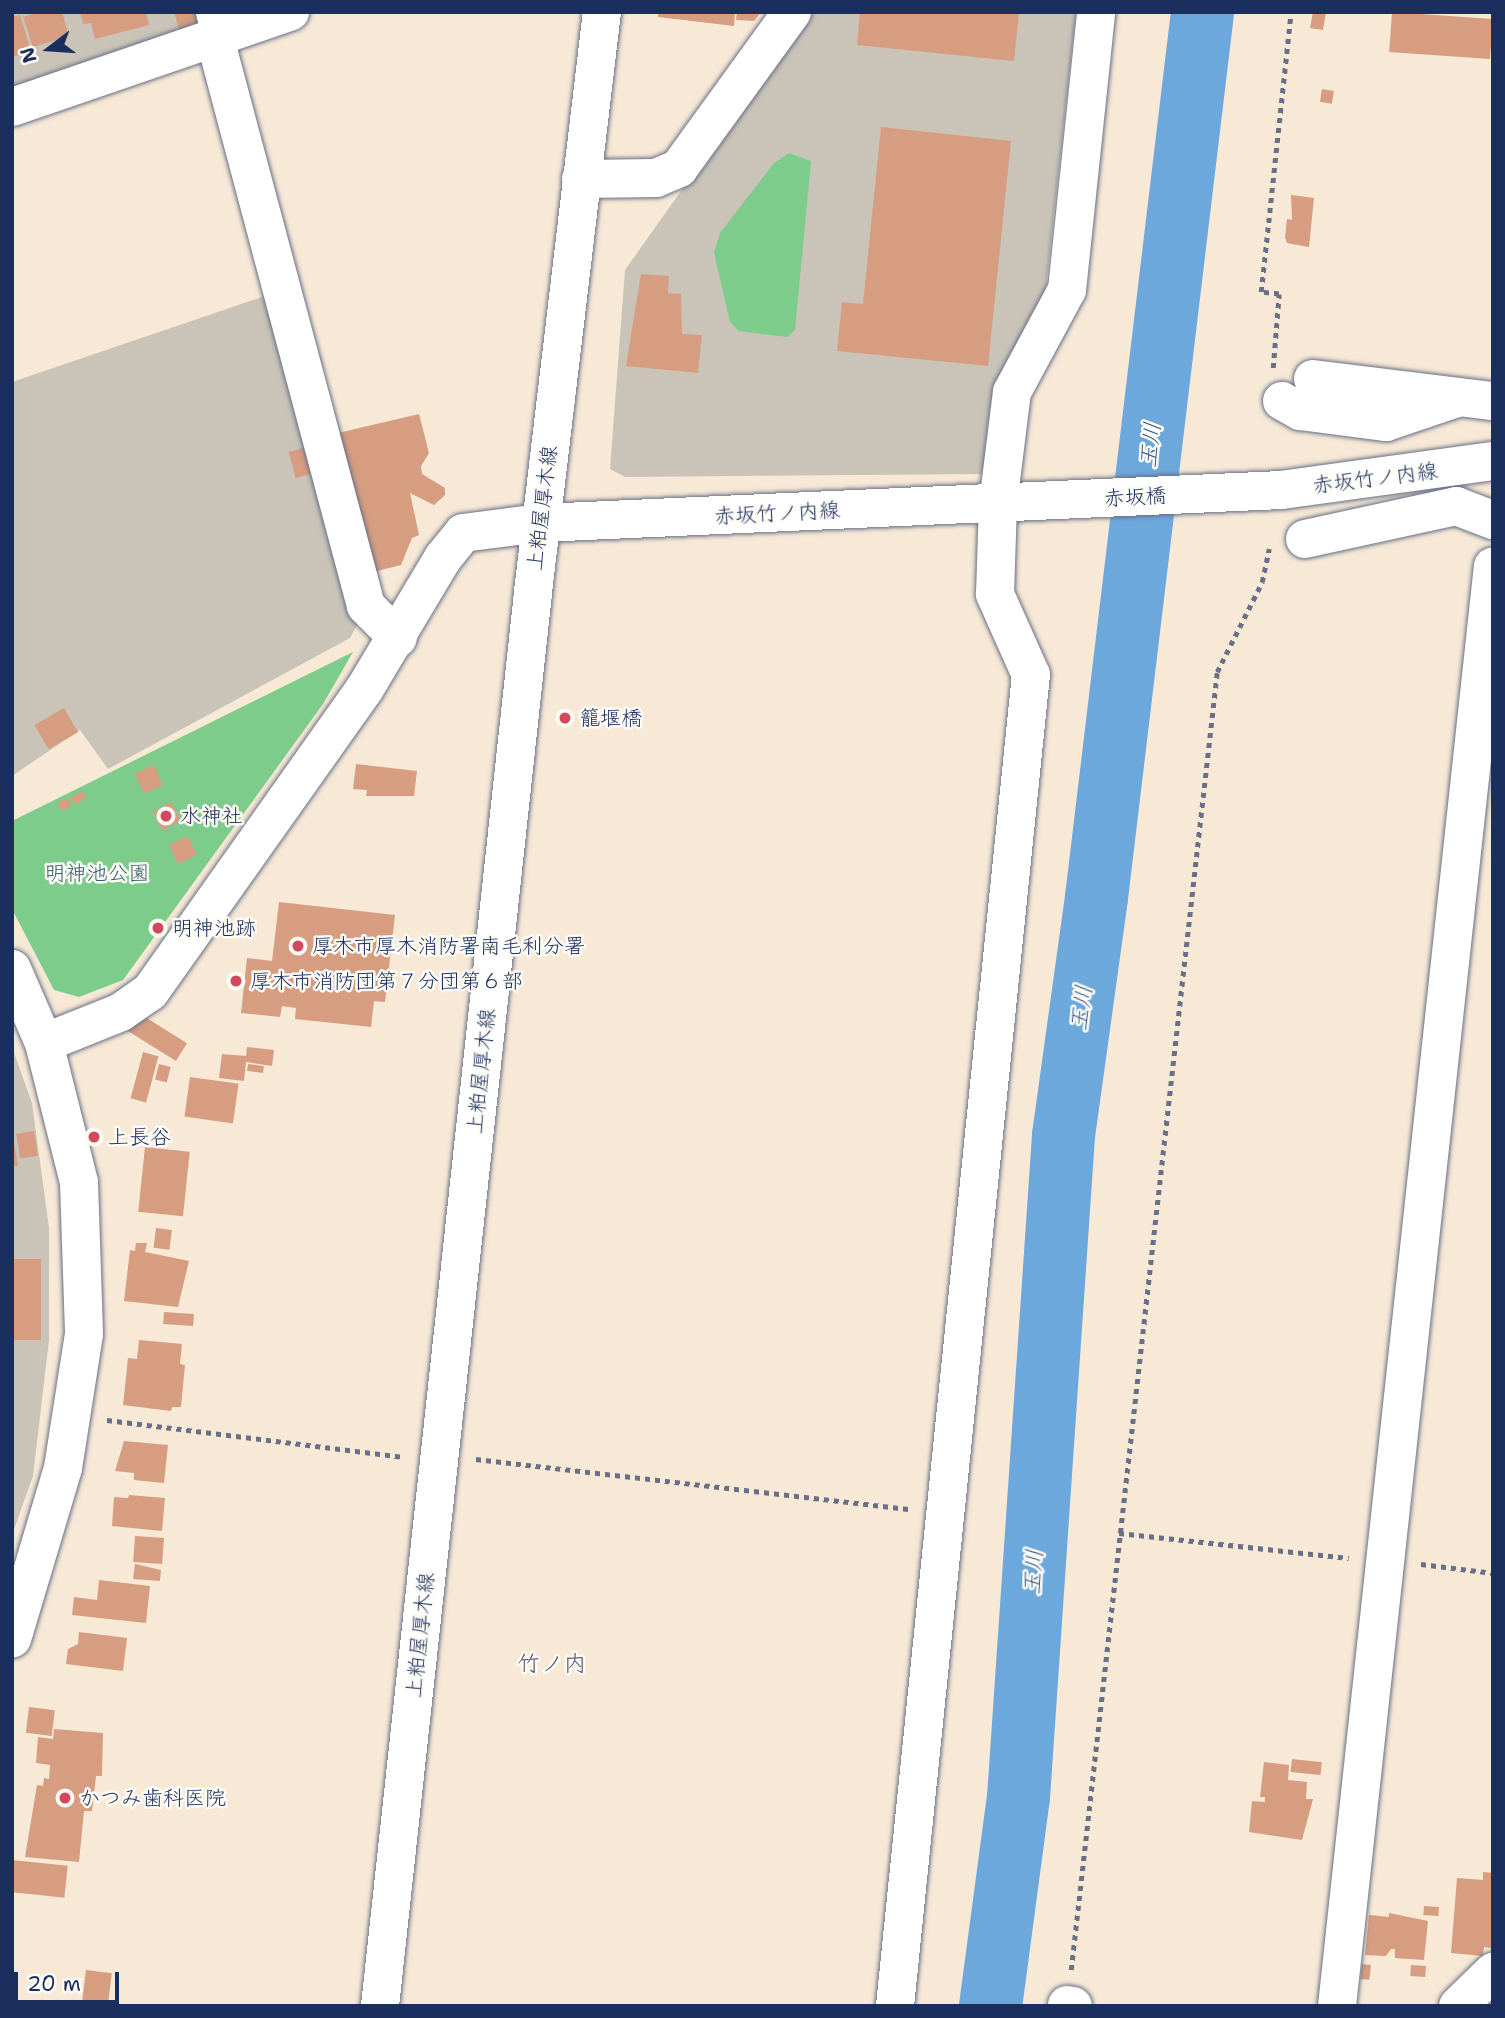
<!DOCTYPE html>
<html>
<head>
<meta charset="utf-8">
<style>
  body { margin:0 }
  #map { position:relative; width:1505px; height:2018px; overflow:hidden; background:#f7e9d6; font-family:"Shantell Sans","Klee One",sans-serif }
  div>[style] { position:absolute }
  .industrial>* { inset:0; background:#c9c3b8 }
  .green>* { inset:0; background:#7dcc8c }
  .river>* { height:63px; margin:-31.5px; padding:0 31.5px; transform-origin:31.5px; border-radius:31.5px; background:#6da8dd }
  .building>* { inset:0; background:#d69d81; transform-origin:0 0 }
  .path>* { height:4.5px; margin-top:-2.25px; transform-origin:0; background:repeating-linear-gradient(90deg,#687088 0 5px,transparent 0 10px) }
  .roads { filter:drop-shadow(0 0 2px #687088) drop-shadow(0 0 2px #687088) }
  .minor>* { height:38px; margin:-19px; padding:0 19px; transform-origin:19px; border-radius:19px; background:#fff }
  .major>* { height:38px; margin:-19px; padding:0 19px; transform-origin:19px; border-radius:19px; background:#fff }
  .dots>* { width:19px; height:19px; translate:-50% -50%; box-sizing:border-box; border:4px solid #fdfcf7; border-radius:50% }
  span { translate:-50% -50%; white-space:nowrap; text-align:center; line-height:1.15; -webkit-text-stroke:5px #fdfcf7; paint-order:stroke }
  .street-label { font-size:21px; color:#1b2f5e }
  .poi-label { font-size:21px; color:#1b2f5e }
  .left { translate:0 -50%; text-align:left }
  .park-label { font-size:21px; color:#385e6c }
  .water-label { font-size:23px; color:#38598a; font-style:italic }
  .neighbourhood-label { font-size:23px; color:#5c566a }
  .frame { position:absolute; inset:0; border:14px solid #1b2f5e; pointer-events:none }
  .north { position:absolute; left:14px; top:14px; width:70px; height:70px; -webkit-text-stroke:5px #fdfcf7; paint-order:stroke; rotate:253deg; font-size:19px; font-weight:700; line-height:28px; text-align:center; color:#1b2f5e }
  .north::after { content:''; display:block; margin:auto; width:24px; height:32px; background:#1b2f5e; clip-path:polygon(50% 0,100% 100%,50% 72%,0 100%) }
  .scale { position:absolute; left:14px; top:1972px; width:105px; height:32px; box-sizing:border-box; border:4px solid #1b2f5e; border-top:0; padding-left:9px; font-size:21px; line-height:24px; white-space:nowrap; color:#1b2f5e; -webkit-text-stroke:5px #fdfcf7; paint-order:stroke }
</style>
</head>
<body>
<div id="map">
  <div class="industrial">
    <div style="clip-path:polygon(12px 12px,198px 12px,204px 33px,12px 99px)"></div>
    <div style="clip-path:polygon(808px 12px,1076px 12px,1043px 312px,985px 474px,625px 477px,610px 469px,625px 270px)"></div>
    <div style="clip-path:polygon(274px 293px,358px 623px,350px 638px,108px 769px,80px 730px,12px 776px,12px 382px)"></div>
    <div style="clip-path:polygon(12px 1047px,32px 1103px,49px 1228px,49px 1340px,33px 1476px,12px 1535px)"></div>
  </div>
  <div class="green">
    <div style="clip-path:polygon(789px 153px,811px 161px,795px 330px,787px 337px,739px 331px,730px 322px,714px 253px,720px 233px,774px 163px)"></div>
    <div style="clip-path:polygon(353px 652px,323px 704px,123px 980px,79px 997px,54px 990px,12px 909px,12px 821px)"></div>
  </div>
  <div class="river">
    <div style="left:990px;top:2006px;width:211px;rotate:-82.4deg"></div>
    <div style="left:1018px;top:1797px;width:664px;rotate:-86.11deg"></div>
    <div style="left:1063px;top:1135px;width:240px;rotate:-82.1deg"></div>
    <div style="left:1096px;top:897px;width:891px;rotate:-83.17deg"></div>
  </div>
  <div class="building">
    <div style="clip-path:polygon(39px 12px,62px 12px,69px 36px,33px 47px,23px 17px)"></div>
    <div style="clip-path:polygon(80px 12px,146px 12px,149px 25px,95px 39px,91px 23px,83px 24px)"></div>
    <div style="clip-path:polygon(174px 12px,194px 12px,201px 36px,182px 40px)"></div>
    <div style="clip-path:polygon(659px 12px,735px 12px,734px 26px,658px 17px)"></div>
    <div style="clip-path:polygon(737px 12px,761px 12px,754px 21px,736px 20px)"></div>
    <div style="clip-path:polygon(860px 12px,1019px 12px,1014px 61px,857px 45px)"></div>
    <div style="clip-path:polygon(1313px 12px,1326px 12px,1323px 30px,1310px 28px)"></div>
    <div style="left:1392px;top:12px;width:101px;height:40px;rotate:4deg"></div>
    <div style="clip-path:polygon(20px 15px,31px 51px,12px 57px,12px 17px)"></div>
    <div style="left:1322px;top:89px;width:12px;height:13px;rotate:9deg"></div>
    <div style="clip-path:polygon(881px 127px,1011px 141px,988px 366px,837px 351px,842px 302px,863px 304px)"></div>
    <div style="clip-path:polygon(1291px 195px,1314px 198px,1309px 247px,1287px 243px,1285px 238px,1287px 219px,1292px 220px)"></div>
    <div style="clip-path:polygon(641px 274px,669px 276px,668px 293px,681px 294px,682px 334px,702px 335px,698px 373px,626px 366px)"></div>
    <div style="clip-path:polygon(419px 414px,429px 453px,421px 466px,422px 474px,445px 488px,445px 495px,434px 505px,410px 493px,419px 535px,412px 538px,401px 565px,373px 572px,338px 433px)"></div>
    <div style="left:307px;top:447px;width:27px;height:19px;rotate:75deg"></div>
    <div style="left:64px;top:708px;width:28px;height:34px;rotate:60deg"></div>
    <div style="clip-path:polygon(356px 764px,417px 771px,414px 796px,366px 796px,367px 790px,353px 789px)"></div>
    <div style="left:154px;top:765px;width:22px;height:21px;rotate:66deg"></div>
    <div style="left:82px;top:791px;width:8px;height:13px;rotate:60deg"></div>
    <div style="clip-path:polygon(67px 798px,72px 806px,62px 811px,57px 803px)"></div>
    <div style="left:171px;top:802px;width:21px;height:21px;rotate:62deg"></div>
    <div style="left:188px;top:836px;width:21px;height:21px;rotate:65deg"></div>
    <div style="clip-path:polygon(279px 902px,395px 915px,385px 1002px,374px 1001px,371px 1027px,295px 1019px,296px 1008px,282px 1006px,280px 1017px,241px 1013px,247px 958px,272px 961px)"></div>
    <div style="left:137px;top:1012px;width:59px;height:21px;rotate:32deg"></div>
    <div style="clip-path:polygon(247px 1047px,274px 1050px,272px 1066px,246px 1062px,244px 1081px,219px 1078px,222px 1054px,246px 1056px)"></div>
    <div style="left:143px;top:1052px;width:16px;height:48px;rotate:15deg"></div>
    <div style="left:159px;top:1064px;width:12px;height:16px;rotate:14deg"></div>
    <div style="left:248px;top:1064px;width:16px;height:7px;rotate:7deg"></div>
    <div style="left:190px;top:1077px;width:49px;height:40px;rotate:8deg"></div>
    <div style="left:34px;top:1131px;width:25px;height:18px;rotate:81deg"></div>
    <div style="clip-path:polygon(12px 1133px,18px 1166px,12px 1166px)"></div>
    <div style="left:145px;top:1147px;width:45px;height:65px;rotate:6deg"></div>
    <div style="left:156px;top:1228px;width:16px;height:20px;rotate:7deg"></div>
    <div style="clip-path:polygon(136px 1243px,147px 1243px,145px 1252px,189px 1261px,178px 1307px,124px 1301px,130px 1250px,135px 1251px)"></div>
    <div style="left:12px;top:1259px;width:29px;height:81px"></div>
    <div style="left:164px;top:1312px;width:30px;height:12px;rotate:4deg"></div>
    <div style="clip-path:polygon(139px 1340px,182px 1344px,180px 1364px,185px 1365px,181px 1407px,172px 1407px,171px 1411px,123px 1405px,128px 1358px,137px 1359px)"></div>
    <div style="clip-path:polygon(124px 1441px,168px 1445px,164px 1483px,134px 1480px,134px 1473px,115px 1471px)"></div>
    <div style="clip-path:polygon(129px 1495px,165px 1498px,162px 1531px,112px 1526px,114px 1497px,128px 1498px)"></div>
    <div style="left:135px;top:1536px;width:29px;height:26px;rotate:4deg"></div>
    <div style="clip-path:polygon(135px 1564px,161px 1570px,160px 1581px,133px 1579px)"></div>
    <div style="clip-path:polygon(99px 1580px,150px 1586px,146px 1623px,72px 1615px,74px 1597px,97px 1600px)"></div>
    <div style="clip-path:polygon(79px 1632px,127px 1638px,123px 1671px,66px 1664px,68px 1649px,78px 1644px)"></div>
    <div style="left:29px;top:1707px;width:26px;height:26px;rotate:7deg"></div>
    <div style="clip-path:polygon(54px 1729px,103px 1733px,102px 1776px,96px 1776px,92px 1811px,84px 1811px,79px 1862px,25px 1857px,37px 1785px,43px 1786px,44px 1778px,49px 1779px,50px 1765px,36px 1763px,38px 1737px,53px 1739px)"></div>
    <div style="left:1292px;top:1759px;width:30px;height:13px;rotate:6deg"></div>
    <div style="clip-path:polygon(1264px 1762px,1289px 1765px,1288px 1780px,1307px 1782px,1306px 1799px,1313px 1799px,1302px 1840px,1249px 1832px,1252px 1801px,1265px 1802px,1265px 1797px,1260px 1797px)"></div>
    <div style="left:12px;top:1860px;width:56px;height:32px;rotate:6deg"></div>
    <div style="clip-path:polygon(1483px 1872px,1493px 1873px,1491px 1948px,1484px 1947px,1483px 1956px,1451px 1953px,1457px 1878px,1483px 1880px)"></div>
    <div style="left:1424px;top:1906px;width:15px;height:9px;rotate:4deg"></div>
    <div style="clip-path:polygon(1389px 1913px,1428px 1921px,1424px 1960px,1395px 1958px,1395px 1949px,1391px 1949px,1386px 1956px,1365px 1955px,1369px 1915px,1389px 1917px)"></div>
    <div style="left:1362px;top:1964px;width:9px;height:15px;rotate:6deg"></div>
    <div style="left:1411px;top:1965px;width:15px;height:11px;rotate:4deg"></div>
    <div style="left:86px;top:1970px;width:26px;height:36px;rotate:7deg"></div>
  </div>
  <div class="path">
    <div style="left:1273px;top:368px;width:74px;rotate:-85.4deg"></div>
    <div style="left:1279px;top:294px;width:18px;rotate:-174deg"></div>
    <div style="left:1261px;top:292px;width:282px;rotate:-83.9deg"></div>
    <div style="left:107px;top:1420px;width:299px;rotate:7.1deg"></div>
    <div style="left:476px;top:1459px;width:435px;rotate:6.6deg"></div>
    <div style="left:1119px;top:1533px;width:231px;rotate:6.2deg"></div>
    <div style="left:1421px;top:1564px;width:73px;rotate:7.1deg"></div>
    <div style="left:1071px;top:1970px;width:1306px;rotate:-83.58deg"></div>
    <div style="left:1217px;top:672px;width:101px;rotate:-63.4deg"></div>
    <div style="left:1262px;top:582px;width:34px;rotate:-78deg"></div>
  </div>
  <div class="roads">
    <div class="minor">
      <div style="left:215px;top:12px;width:24px;rotate:75deg"></div>
      <div style="left:221px;top:35px;width:15px;rotate:101deg"></div>
      <div style="left:218px;top:50px;width:575px;rotate:75.09deg"></div>
      <div style="left:366px;top:606px;width:45px;rotate:45deg"></div>
      <div style="left:12px;top:107px;width:294px;rotate:-18.9deg"></div>
      <div style="left:581px;top:179px;width:75px;rotate:-0.8deg"></div>
      <div style="left:656px;top:178px;width:25px;rotate:-23deg"></div>
      <div style="left:679px;top:168px;width:193px;rotate:-54.1deg"></div>
      <div style="left:1313px;top:379px;width:181px;rotate:7deg"></div>
      <div style="left:1282px;top:401px;width:21px;rotate:29deg"></div>
      <div style="left:1300px;top:411px;width:87px;rotate:7.3deg"></div>
      <div style="left:1386px;top:422px;width:75px;rotate:-18.7deg"></div>
      <div style="left:1305px;top:539px;width:155px;rotate:-12.3deg"></div>
      <div style="left:1456px;top:506px;width:40px;rotate:21deg"></div>
      <div style="left:12px;top:969px;width:81px;rotate:66.6deg"></div>
      <div style="left:44px;top:1043px;width:143px;rotate:75.9deg"></div>
      <div style="left:79px;top:1182px;width:152px;rotate:88.1deg"></div>
      <div style="left:84px;top:1334px;width:136px;rotate:98.9deg"></div>
      <div style="left:63px;top:1468px;width:178px;rotate:106.6deg"></div>
      <div style="left:44px;top:1043px;width:83px;rotate:-21.9deg"></div>
      <div style="left:121px;top:1012px;width:35px;rotate:-35deg"></div>
      <div style="left:150px;top:992px;width:370px;rotate:-54.7deg"></div>
      <div style="left:364px;top:690px;width:154px;rotate:-59.1deg"></div>
      <div style="left:443px;top:558px;width:32px;rotate:-51deg"></div>
      <div style="left:463px;top:533px;width:79px;rotate:-7.3deg"></div>
      <div style="left:541px;top:523px;width:741px;rotate:-2.55deg"></div>
      <div style="left:1281px;top:490px;width:214px;rotate:-7.8deg"></div>
      <div style="left:1067px;top:2005px;width:6px;rotate:9deg"></div>
      <div style="left:895px;top:2006px;width:1338px;rotate:-84.17deg"></div>
      <div style="left:1031px;top:675px;width:89px;rotate:-114deg"></div>
      <div style="left:995px;top:594px;width:90px;rotate:-88.1deg"></div>
      <div style="left:998px;top:504px;width:113px;rotate:-82.9deg"></div>
      <div style="left:1012px;top:392px;width:116px;rotate:-61.7deg"></div>
      <div style="left:1067px;top:290px;width:280px;rotate:-84deg"></div>
      <div style="left:1337px;top:2006px;width:1448px;rotate:-83.82deg"></div>
      <div style="left:1458px;top:2006px;width:49px;rotate:-44.2deg"></div>
    </div>
    <div class="major">
      <div style="left:380px;top:2006px;width:1422px;rotate:-83.82deg"></div>
      <div style="left:533px;top:592px;width:584px;rotate:-83.22deg"></div>
    </div>
  </div>
  <div class="dots">
    <div style="left:565px;top:718px;background:#d1495b"></div>
    <div style="left:166px;top:816px;background:#d1495b"></div>
    <div style="left:158px;top:928px;background:#d1495b"></div>
    <div style="left:298px;top:946px;background:#d1495b"></div>
    <div style="left:236px;top:981px;background:#d1495b"></div>
    <div style="left:94px;top:1137px;background:#d1495b"></div>
    <div style="left:65px;top:1798px;background:#d1495b"></div>
  </div>
  <div class="street-label">
    <span style="left:1375px;top:478px;rotate:-7deg">赤坂竹ノ内線</span>
    <span style="left:1135px;top:497px;rotate:-3deg">赤坂橋</span>
    <span style="left:542px;top:508px;rotate:-83deg">上粕屋厚木線</span>
    <span style="left:777px;top:513px;rotate:-3deg">赤坂竹ノ内線</span>
    <span style="left:481px;top:1071px;rotate:-84deg">上粕屋厚木線</span>
    <span style="left:420px;top:1635px;rotate:-84deg">上粕屋厚木線</span>
  </div>
  <div class="poi-label">
    <span class="left" style="left:579px;top:718px">籠堰橋</span>
    <span class="left" style="left:180px;top:816px">水神社</span>
    <span class="left" style="left:172px;top:928px">明神池跡</span>
    <span class="left" style="left:312px;top:946px">厚木市厚木消防署南毛利分署</span>
    <span class="left" style="left:250px;top:981px">厚木市消防団第７分団第６部</span>
    <span class="left" style="left:108px;top:1137px">上長谷</span>
    <span class="left" style="left:79px;top:1798px">かつみ歯科医院</span>
  </div>
  <div class="park-label">
    <span style="left:97px;top:873px">明神池公園</span>
  </div>
  <div class="water-label">
    <span style="left:1150px;top:445px;rotate:-83deg">玉川</span>
    <span style="left:1081px;top:1008px;rotate:-82deg">玉川</span>
    <span style="left:1033px;top:1572px;rotate:-86deg">玉川</span>
  </div>
  <div class="neighbourhood-label">
    <span style="left:552px;top:1663px">竹ノ内</span>
  </div>
  <div class="frame"></div>
  <div class="north">N</div>
  <div class="scale">20 m</div>
</div>
</body>
</html>
